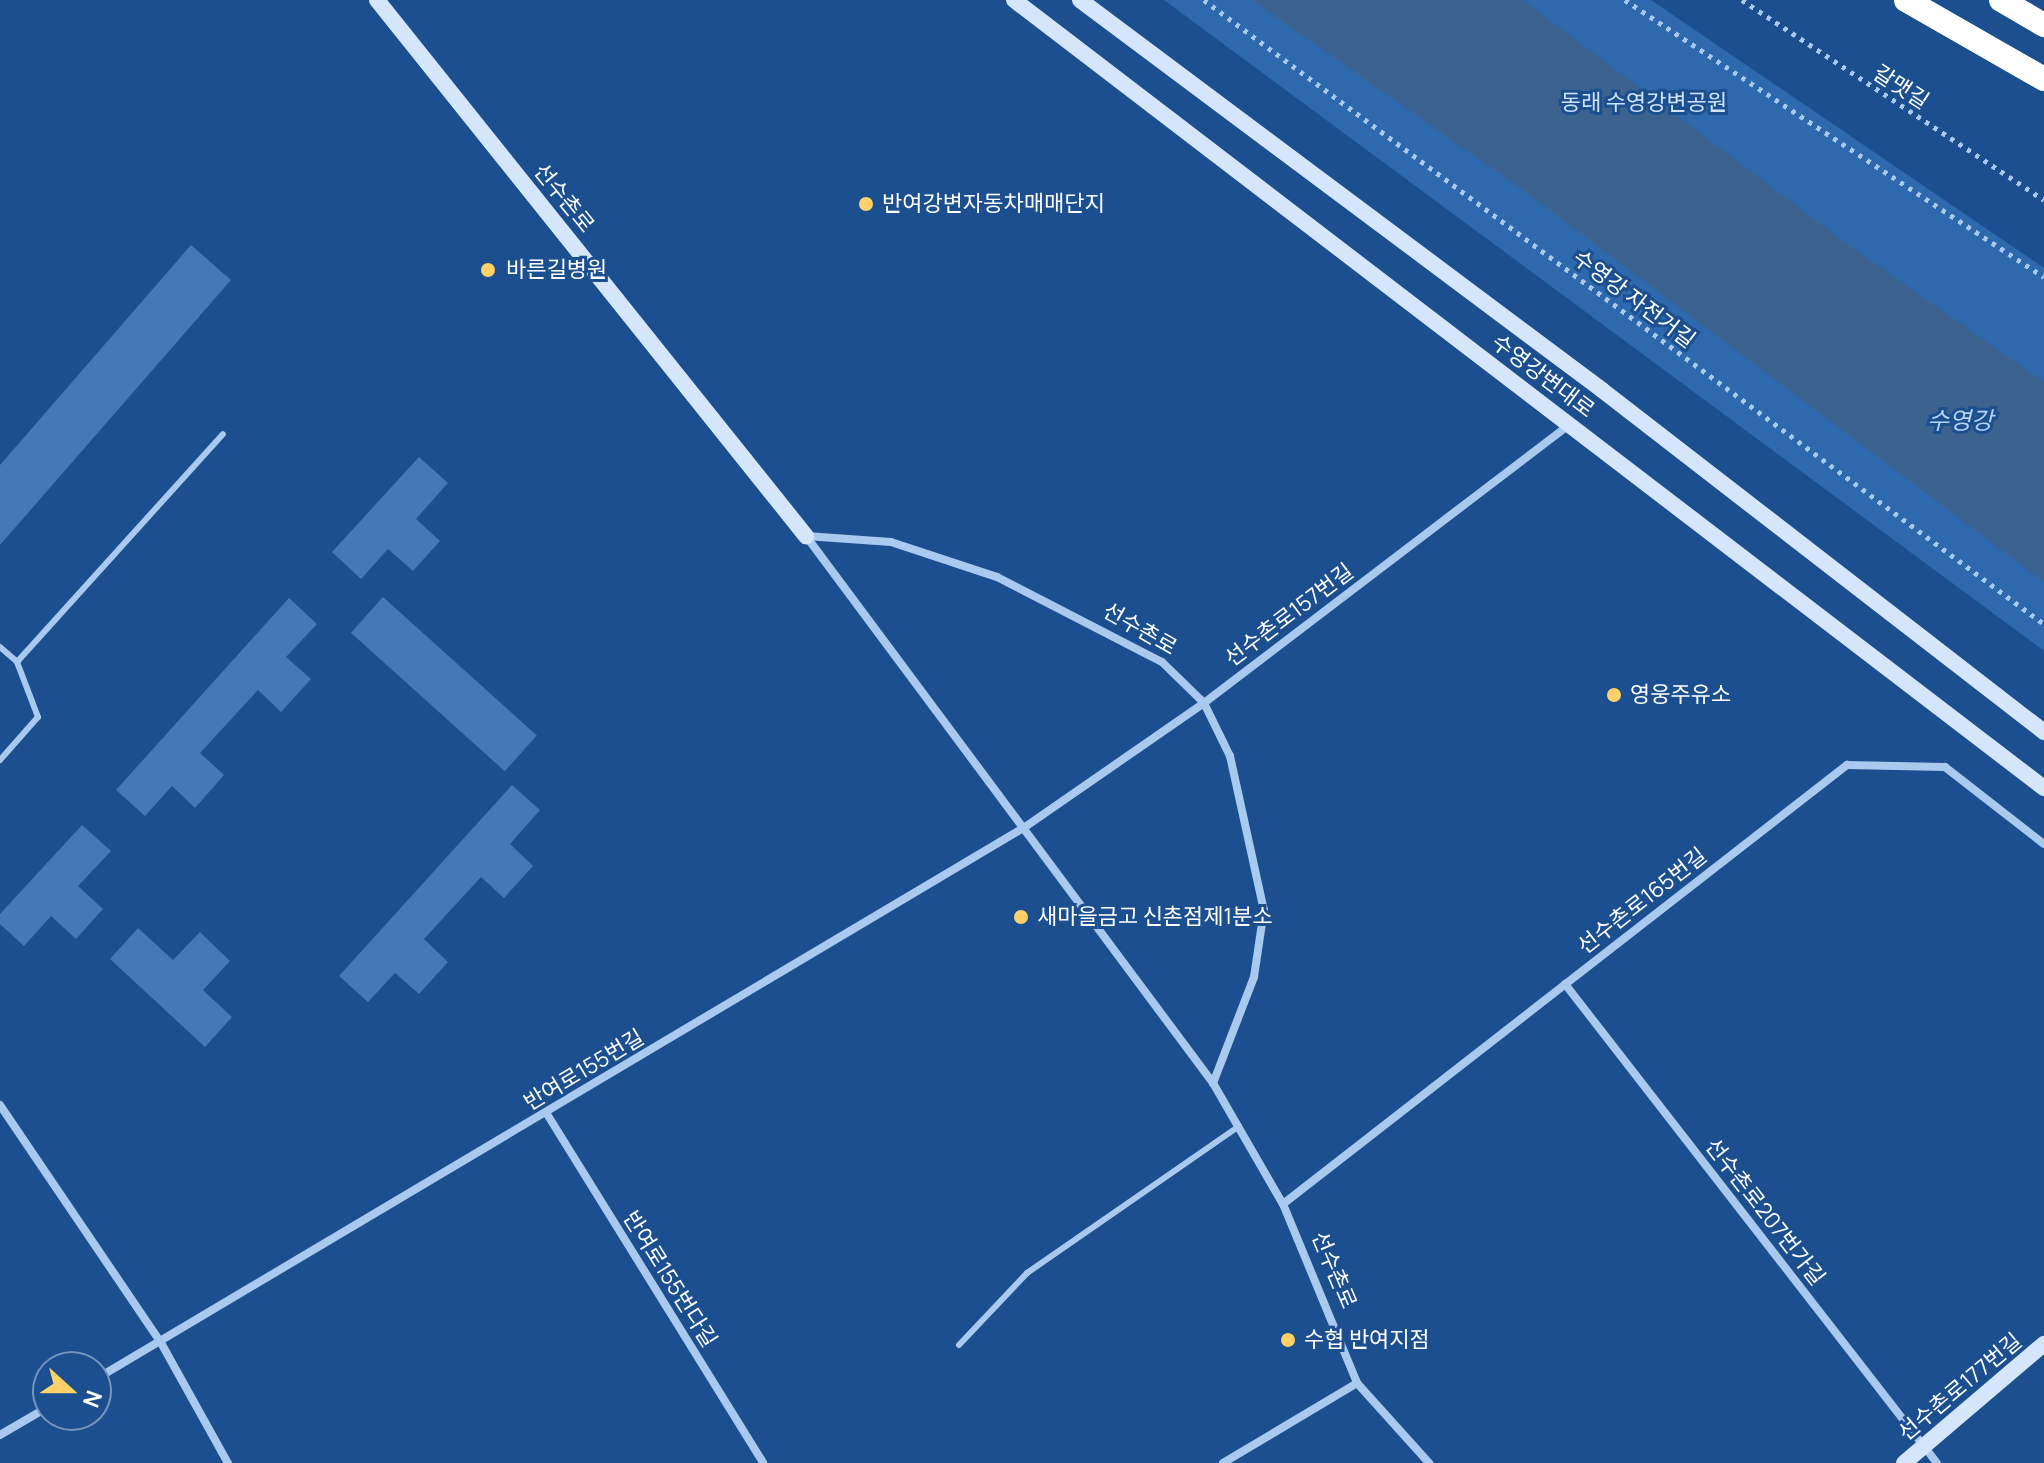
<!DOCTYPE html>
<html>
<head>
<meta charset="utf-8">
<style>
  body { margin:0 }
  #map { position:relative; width:2044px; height:1463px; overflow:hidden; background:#1b4f8f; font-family:Manrope,"Noto Sans KR",sans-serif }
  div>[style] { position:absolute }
  .green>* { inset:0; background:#2e69ad }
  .water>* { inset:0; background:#3c6290 }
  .building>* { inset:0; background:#4478b7; transform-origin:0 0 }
  .path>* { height:5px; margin-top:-2.5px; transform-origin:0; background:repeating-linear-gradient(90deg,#a9c9ee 0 4px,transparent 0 10px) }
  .lane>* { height:6px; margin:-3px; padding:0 3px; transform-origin:3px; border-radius:3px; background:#a9c9ee }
  .street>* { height:8px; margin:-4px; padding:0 4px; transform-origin:4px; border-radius:4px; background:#a9c9ee }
  .secondary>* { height:16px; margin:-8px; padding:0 8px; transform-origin:8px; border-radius:8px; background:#d6e6fa }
  .highway>* { height:24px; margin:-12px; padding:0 12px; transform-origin:12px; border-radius:12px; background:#fff }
  .dots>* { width:22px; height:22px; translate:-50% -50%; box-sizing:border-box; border:4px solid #1b4f8f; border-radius:50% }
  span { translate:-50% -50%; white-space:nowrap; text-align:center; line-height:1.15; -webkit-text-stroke:6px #1b4f8f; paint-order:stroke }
  .street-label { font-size:22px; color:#fff }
  .park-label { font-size:22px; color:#cfe3fa }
  .poi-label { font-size:22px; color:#fff }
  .left { translate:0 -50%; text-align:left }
  .water-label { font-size:24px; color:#b5d3f5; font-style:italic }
  .north { position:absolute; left:32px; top:1351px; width:80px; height:80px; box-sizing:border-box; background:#1b4f8f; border:2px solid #7695bc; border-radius:50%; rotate:111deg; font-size:22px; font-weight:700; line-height:32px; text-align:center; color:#fff }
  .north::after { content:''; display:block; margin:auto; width:28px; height:36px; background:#ffd166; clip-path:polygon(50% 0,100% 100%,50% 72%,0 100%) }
</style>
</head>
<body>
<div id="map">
  <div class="green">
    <div style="clip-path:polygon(1164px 0,1651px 0,2044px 268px,2044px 651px)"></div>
  </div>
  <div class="water">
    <div style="clip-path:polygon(1252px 0,1523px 0,1850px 246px,2044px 382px,2044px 582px,1526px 192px)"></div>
  </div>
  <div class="building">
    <div style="clip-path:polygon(191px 245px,231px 280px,0 545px,0 465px)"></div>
    <div style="clip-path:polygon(419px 457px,448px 483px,416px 519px,440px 541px,413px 571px,388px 549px,361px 579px,332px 552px)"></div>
    <div style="left:383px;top:597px;width:207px;height:48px;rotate:42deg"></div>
    <div style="clip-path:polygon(289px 598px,317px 624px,286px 657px,311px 679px,281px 712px,258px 690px,200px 753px,224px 775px,195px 808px,172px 786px,145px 816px,116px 790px)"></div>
    <div style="clip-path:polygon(512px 785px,540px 810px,510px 844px,533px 866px,504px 898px,481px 877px,424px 939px,448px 962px,419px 994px,395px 973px,368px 1002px,339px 976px)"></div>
    <div style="clip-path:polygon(82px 825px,111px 851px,78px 886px,103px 909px,76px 939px,51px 916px,24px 946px,0 924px,0 914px)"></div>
    <div style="clip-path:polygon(138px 928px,173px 960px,200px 932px,230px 961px,203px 990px,232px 1017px,205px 1047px,110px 959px)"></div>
  </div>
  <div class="path">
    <div style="left:1204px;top:0;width:1046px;rotate:36.61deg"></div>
    <div style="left:1625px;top:0;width:502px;rotate:33.47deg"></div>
    <div style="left:1742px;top:0;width:362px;rotate:33.5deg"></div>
  </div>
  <div class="lane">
    <div style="left:0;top:647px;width:23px;rotate:41deg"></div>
    <div style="left:0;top:760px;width:57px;rotate:-48.5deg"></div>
    <div style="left:38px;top:717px;width:59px;rotate:-110.9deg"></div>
    <div style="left:17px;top:662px;width:307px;rotate:-47.9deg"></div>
    <div style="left:959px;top:1345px;width:99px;rotate:-46.6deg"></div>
    <div style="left:1027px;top:1273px;width:258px;rotate:-34.7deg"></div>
  </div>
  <div class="street">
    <div style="left:806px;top:536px;width:682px;rotate:53.35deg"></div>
    <div style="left:1213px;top:1083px;width:140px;rotate:60deg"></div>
    <div style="left:1283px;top:1204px;width:194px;rotate:67.5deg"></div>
    <div style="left:1357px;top:1383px;width:108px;rotate:48deg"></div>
    <div style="left:806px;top:536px;width:85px;rotate:4deg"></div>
    <div style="left:891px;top:542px;width:112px;rotate:18.3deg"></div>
    <div style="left:997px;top:577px;width:186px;rotate:27.3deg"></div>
    <div style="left:1162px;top:662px;width:59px;rotate:44.3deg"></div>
    <div style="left:1204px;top:703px;width:59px;rotate:63.9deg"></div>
    <div style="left:1230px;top:756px;width:158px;rotate:77.6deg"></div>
    <div style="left:1264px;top:910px;width:68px;rotate:98.5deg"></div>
    <div style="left:1254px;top:977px;width:114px;rotate:111.1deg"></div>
    <div style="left:1565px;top:984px;width:606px;rotate:52.17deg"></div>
    <div style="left:0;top:1105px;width:285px;rotate:55.9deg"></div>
    <div style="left:160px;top:1341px;width:140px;rotate:60.9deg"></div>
    <div style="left:547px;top:1114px;width:410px;rotate:58.2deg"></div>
    <div style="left:1283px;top:1204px;width:715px;rotate:-37.9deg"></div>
    <div style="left:1847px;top:765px;width:98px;rotate:1.2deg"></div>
    <div style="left:1945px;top:767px;width:125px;rotate:37.9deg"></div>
    <div style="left:96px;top:1379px;width:1081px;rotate:-30.72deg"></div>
    <div style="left:1025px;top:827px;width:218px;rotate:-34.7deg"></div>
    <div style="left:1204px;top:703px;width:459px;rotate:-37.3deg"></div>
    <div style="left:0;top:1435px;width:56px;rotate:-30.3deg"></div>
    <div style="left:1223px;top:1463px;width:156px;rotate:-30.8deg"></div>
  </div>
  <div class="secondary">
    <div style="left:377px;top:0;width:687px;rotate:51.33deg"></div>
    <div style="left:1014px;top:0;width:1297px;rotate:37.42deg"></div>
    <div style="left:1080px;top:0;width:652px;rotate:36.76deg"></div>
    <div style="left:1602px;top:390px;width:559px;rotate:37.73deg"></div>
    <div style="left:1904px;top:1463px;width:184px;rotate:-40.4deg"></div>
  </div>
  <div class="highway">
    <div style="left:1906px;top:0;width:159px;rotate:29.8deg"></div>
    <div style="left:2001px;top:0;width:50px;rotate:30.2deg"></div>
  </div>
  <div class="dots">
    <div style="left:866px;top:204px;background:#ffd166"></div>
    <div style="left:488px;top:270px;background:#ffd166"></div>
    <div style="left:1614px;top:695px;background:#ffd166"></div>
    <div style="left:1021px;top:917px;background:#ffd166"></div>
    <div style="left:1288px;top:1340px;background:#ffd166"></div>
  </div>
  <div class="street-label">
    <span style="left:1901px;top:87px;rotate:33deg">갈맷길</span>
    <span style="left:564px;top:198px;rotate:51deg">선수촌로</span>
    <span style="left:1634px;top:299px;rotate:37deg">수영강 자전거길</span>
    <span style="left:1543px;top:376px;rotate:37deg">수영강변대로</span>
    <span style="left:1289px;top:615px;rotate:-37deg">선수촌로157번길</span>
    <span style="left:1140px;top:629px;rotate:30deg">선수촌로</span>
    <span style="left:1642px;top:901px;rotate:-38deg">선수촌로165번길</span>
    <span style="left:584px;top:1070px;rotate:-31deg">반여로155번길</span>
    <span style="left:1765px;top:1212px;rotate:52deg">선수촌로207번가길</span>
    <span style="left:1334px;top:1270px;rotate:67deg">선수촌로</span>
    <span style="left:670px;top:1279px;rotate:58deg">반여로155번다길</span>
    <span style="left:1960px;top:1387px;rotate:-40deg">선수촌로177번길</span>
  </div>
  <div class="park-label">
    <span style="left:1644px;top:103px">동래 수영강변공원</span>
  </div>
  <div class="poi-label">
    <span class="left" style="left:882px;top:204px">반여강변자동차매매단지</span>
    <span class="left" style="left:506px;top:270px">바른길병원</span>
    <span class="left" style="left:1630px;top:695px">영웅주유소</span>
    <span class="left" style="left:1037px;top:917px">새마을금고 신촌점제1분소</span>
    <span class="left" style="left:1304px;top:1340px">수협 반여지점</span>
  </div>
  <div class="water-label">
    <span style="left:1960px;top:420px">수영강</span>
  </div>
  <div class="north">N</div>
</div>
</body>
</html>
